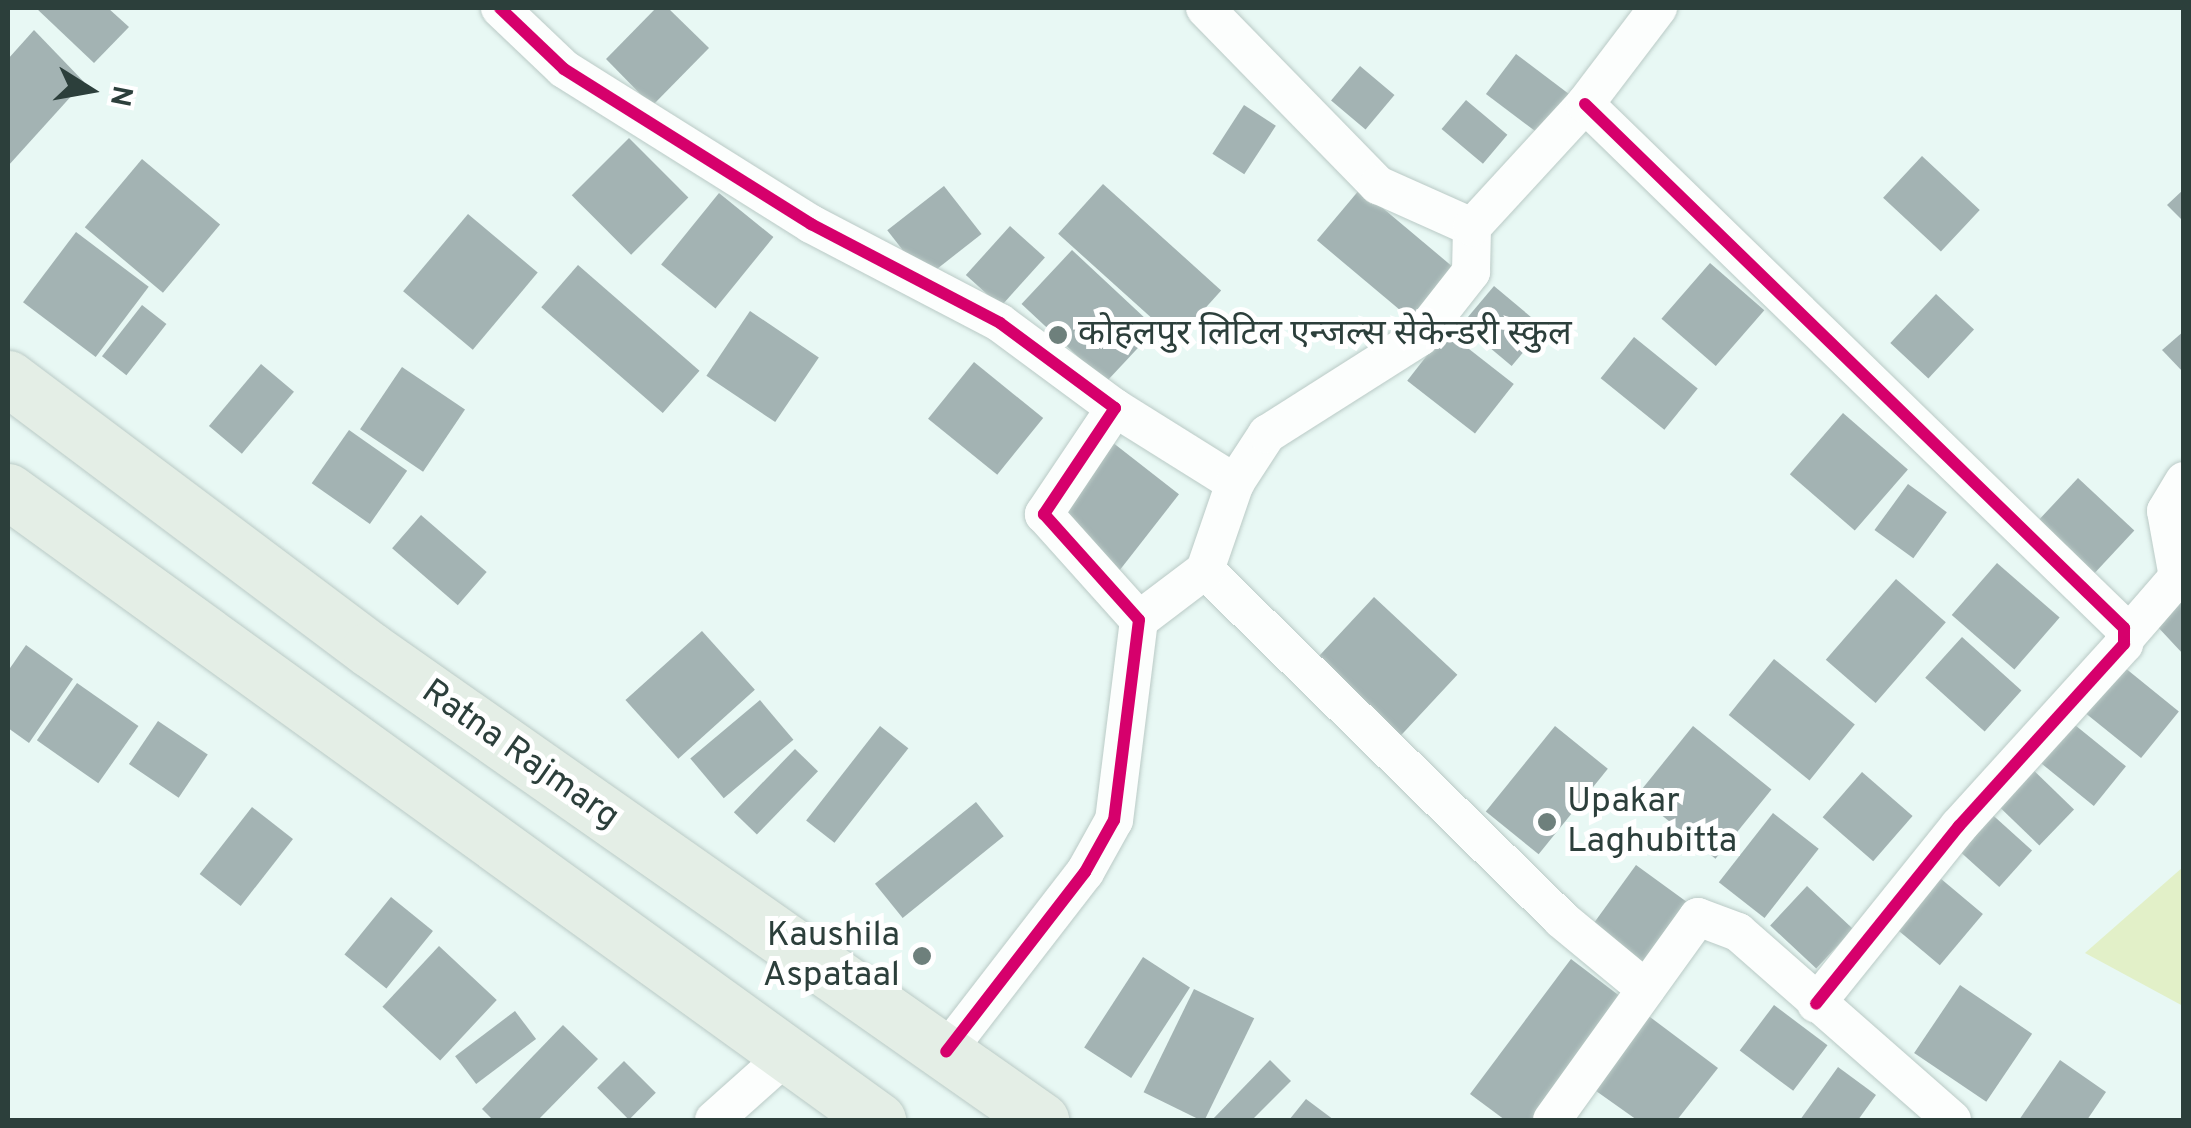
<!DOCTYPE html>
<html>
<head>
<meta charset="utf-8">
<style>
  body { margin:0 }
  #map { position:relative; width:2191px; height:1128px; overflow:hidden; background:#e8f8f4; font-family:Overpass,"Noto Sans Devanagari",sans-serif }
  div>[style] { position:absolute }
  .green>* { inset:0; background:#e2f0c8 }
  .building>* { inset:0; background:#a3b3b3; transform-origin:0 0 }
  .roads { filter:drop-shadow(0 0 2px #bacac6) drop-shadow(0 0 2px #bacac6) }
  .minor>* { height:38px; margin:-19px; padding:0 19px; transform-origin:19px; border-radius:19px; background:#fcfefd }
  .trunk>* { height:55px; margin:-27.5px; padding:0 27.5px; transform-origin:27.5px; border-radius:27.5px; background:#e4eee6 }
  .cycleway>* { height:12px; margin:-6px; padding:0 6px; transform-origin:6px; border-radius:6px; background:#d6006c }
  .dots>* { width:28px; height:28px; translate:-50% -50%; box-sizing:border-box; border:5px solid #fff; border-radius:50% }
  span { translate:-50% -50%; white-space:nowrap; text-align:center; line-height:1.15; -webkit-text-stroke:10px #fff; paint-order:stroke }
  .poi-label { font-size:35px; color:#2c3f3b }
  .left { translate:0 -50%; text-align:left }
  .right { translate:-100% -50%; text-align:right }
  .street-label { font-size:35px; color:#2c3f3b }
  .frame { position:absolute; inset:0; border:10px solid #2c3f3b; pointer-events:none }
  .north { position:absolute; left:40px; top:40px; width:100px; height:100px; -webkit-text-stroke:8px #fff; paint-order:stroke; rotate:101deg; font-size:28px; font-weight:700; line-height:40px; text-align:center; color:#2c3f3b }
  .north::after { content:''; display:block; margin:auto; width:35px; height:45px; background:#2c3f3b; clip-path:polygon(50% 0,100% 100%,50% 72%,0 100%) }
</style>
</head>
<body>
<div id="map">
  <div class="green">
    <div style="clip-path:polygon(2183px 867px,2183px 1006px,2085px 953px)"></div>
  </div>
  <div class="building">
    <div style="clip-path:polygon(36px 8px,108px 8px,129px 27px,94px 63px)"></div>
    <div style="clip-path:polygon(656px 8px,668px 8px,709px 48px,652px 106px,606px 59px)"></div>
    <div style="clip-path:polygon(34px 30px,84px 82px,8px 166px,8px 59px)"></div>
    <div style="left:1516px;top:54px;width:68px;height:50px;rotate:37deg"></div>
    <div style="left:1360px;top:66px;width:45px;height:45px;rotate:40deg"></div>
    <div style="left:1466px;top:100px;width:54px;height:38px;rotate:40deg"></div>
    <div style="left:1244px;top:105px;width:38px;height:58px;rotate:33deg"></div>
    <div style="left:629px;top:138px;width:84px;height:81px;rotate:45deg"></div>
    <div style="left:1922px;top:156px;width:79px;height:57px;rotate:43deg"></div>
    <div style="left:142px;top:159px;width:102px;height:89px;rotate:40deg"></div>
    <div style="left:1103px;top:184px;width:159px;height:67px;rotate:42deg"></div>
    <div style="left:944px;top:186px;width:61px;height:72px;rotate:52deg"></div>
    <div style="left:1360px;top:189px;width:122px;height:67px;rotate:40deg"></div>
    <div style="clip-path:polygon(2184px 189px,2184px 222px,2167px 205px)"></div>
    <div style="left:719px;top:193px;width:70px;height:92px;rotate:39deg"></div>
    <div style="left:468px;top:214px;width:91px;height:101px;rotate:40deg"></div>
    <div style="left:1010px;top:226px;width:47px;height:66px;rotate:42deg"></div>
    <div style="left:76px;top:232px;width:91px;height:88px;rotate:37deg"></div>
    <div style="left:1072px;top:250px;width:115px;height:74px;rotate:43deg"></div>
    <div style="left:1710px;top:263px;width:72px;height:74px;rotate:41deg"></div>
    <div style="left:578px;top:265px;width:161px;height:56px;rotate:41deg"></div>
    <div style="left:1494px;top:286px;width:65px;height:50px;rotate:40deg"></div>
    <div style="left:1936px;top:294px;width:52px;height:67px;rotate:43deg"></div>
    <div style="left:142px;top:305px;width:31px;height:65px;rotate:38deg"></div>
    <div style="left:750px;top:311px;width:83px;height:78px;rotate:34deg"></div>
    <div style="left:1446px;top:331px;width:86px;height:63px;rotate:38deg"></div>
    <div style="clip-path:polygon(2184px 331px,2184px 373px,2162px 350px)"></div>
    <div style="left:1634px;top:337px;width:82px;height:53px;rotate:39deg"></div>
    <div style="left:974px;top:362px;width:89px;height:73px;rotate:39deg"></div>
    <div style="left:261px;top:364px;width:43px;height:81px;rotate:40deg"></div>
    <div style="left:402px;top:367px;width:76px;height:75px;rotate:34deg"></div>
    <div style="left:1843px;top:413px;width:86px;height:81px;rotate:41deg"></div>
    <div style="left:349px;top:430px;width:71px;height:65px;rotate:35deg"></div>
    <div style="left:1112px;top:442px;width:85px;height:97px;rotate:38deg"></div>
    <div style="left:2078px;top:478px;width:77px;height:69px;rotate:43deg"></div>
    <div style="left:1908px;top:484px;width:48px;height:57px;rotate:36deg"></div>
    <div style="left:421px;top:515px;width:87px;height:44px;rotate:41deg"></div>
    <div style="left:1997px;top:563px;width:83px;height:69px;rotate:41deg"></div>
    <div style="left:1896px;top:579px;width:66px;height:107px;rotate:41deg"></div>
    <div style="clip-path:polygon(2184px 596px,2184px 655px,2155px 624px)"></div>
    <div style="left:1374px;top:597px;width:114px;height:86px;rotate:43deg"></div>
    <div style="left:702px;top:631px;width:79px;height:103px;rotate:48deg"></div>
    <div style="left:1962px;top:637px;width:80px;height:55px;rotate:42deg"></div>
    <div style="clip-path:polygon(26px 645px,73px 679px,29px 743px,8px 728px,8px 671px)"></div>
    <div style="left:1774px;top:659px;width:104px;height:72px;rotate:39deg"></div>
    <div style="left:2119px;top:663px;width:77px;height:60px;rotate:39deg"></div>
    <div style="left:77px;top:683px;width:75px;height:70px;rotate:35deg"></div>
    <div style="left:760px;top:700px;width:52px;height:91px;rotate:50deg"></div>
    <div style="left:158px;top:721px;width:60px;height:52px;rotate:34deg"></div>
    <div style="left:2070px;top:721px;width:72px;height:51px;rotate:39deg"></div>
    <div style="left:880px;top:726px;width:36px;height:120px;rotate:38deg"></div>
    <div style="left:1555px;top:726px;width:68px;height:110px;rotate:39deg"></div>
    <div style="left:1693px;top:726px;width:101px;height:89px;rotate:39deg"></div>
    <div style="left:795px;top:749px;width:32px;height:88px;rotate:44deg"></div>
    <div style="left:2028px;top:765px;width:64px;height:50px;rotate:44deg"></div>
    <div style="left:1862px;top:772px;width:67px;height:60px;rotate:41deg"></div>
    <div style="left:976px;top:802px;width:44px;height:130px;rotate:51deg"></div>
    <div style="left:252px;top:807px;width:52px;height:85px;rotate:38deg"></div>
    <div style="left:1986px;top:809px;width:62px;height:49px;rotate:42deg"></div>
    <div style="left:1773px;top:813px;width:58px;height:88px;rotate:38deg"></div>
    <div style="left:1636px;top:865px;width:62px;height:79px;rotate:36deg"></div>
    <div style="left:1940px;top:878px;width:56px;height:67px;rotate:40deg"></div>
    <div style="left:1807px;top:886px;width:63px;height:54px;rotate:43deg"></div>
    <div style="left:391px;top:897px;width:54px;height:74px;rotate:39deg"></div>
    <div style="left:439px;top:946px;width:79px;height:83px;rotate:43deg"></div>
    <div style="left:1143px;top:957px;width:56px;height:108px;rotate:33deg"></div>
    <div style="clip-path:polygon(1571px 959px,1625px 1000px,1535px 1120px,1505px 1120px,1470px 1094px)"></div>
    <div style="left:1960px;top:985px;width:87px;height:82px;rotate:34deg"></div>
    <div style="left:1194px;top:989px;width:67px;height:115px;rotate:26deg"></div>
    <div style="left:1774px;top:1005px;width:67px;height:57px;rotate:37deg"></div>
    <div style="left:515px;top:1011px;width:35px;height:75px;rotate:53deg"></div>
    <div style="clip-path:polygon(1642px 1011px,1718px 1068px,1677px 1120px,1637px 1120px,1589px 1086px)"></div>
    <div style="clip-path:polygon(563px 1025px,598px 1059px,538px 1120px,493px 1120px,482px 1109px)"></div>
    <div style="clip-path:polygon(1270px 1060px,1291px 1081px,1252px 1120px,1212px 1120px)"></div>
    <div style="clip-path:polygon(2060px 1060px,2106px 1092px,2087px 1120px,2019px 1120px)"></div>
    <div style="left:624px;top:1061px;width:45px;height:38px;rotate:45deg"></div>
    <div style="clip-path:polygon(1838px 1067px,1876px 1095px,1858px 1120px,1800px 1120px)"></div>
    <div style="clip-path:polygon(1306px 1099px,1334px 1120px,1289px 1120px)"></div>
  </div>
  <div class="roads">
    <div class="minor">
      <div style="left:500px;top:8px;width:88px;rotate:43.6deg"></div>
      <div style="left:564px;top:69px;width:292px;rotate:32.1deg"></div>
      <div style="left:811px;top:224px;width:213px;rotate:27.6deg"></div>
      <div style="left:1000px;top:323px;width:143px;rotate:36.5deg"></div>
      <div style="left:1115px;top:408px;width:128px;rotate:123.8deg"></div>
      <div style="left:1044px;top:514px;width:142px;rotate:48.1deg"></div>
      <div style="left:1139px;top:620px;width:202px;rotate:97.1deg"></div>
      <div style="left:1114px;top:820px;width:60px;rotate:119.1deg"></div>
      <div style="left:1085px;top:872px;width:227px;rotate:127.7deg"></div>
      <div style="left:1205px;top:8px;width:248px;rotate:45.7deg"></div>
      <div style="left:1378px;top:185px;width:103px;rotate:24.1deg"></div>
      <div style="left:1585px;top:104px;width:752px;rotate:44.19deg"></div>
      <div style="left:2124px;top:628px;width:16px;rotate:90deg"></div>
      <div style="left:2124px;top:644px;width:246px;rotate:132.2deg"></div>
      <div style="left:1959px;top:826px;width:228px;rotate:128.8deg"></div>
      <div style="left:1115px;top:408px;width:142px;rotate:32deg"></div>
      <div style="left:1205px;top:570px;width:499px;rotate:44.4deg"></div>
      <div style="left:1561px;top:919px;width:110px;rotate:39.5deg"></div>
      <div style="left:1139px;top:620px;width:83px;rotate:-37.1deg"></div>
      <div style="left:1205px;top:570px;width:92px;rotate:-71deg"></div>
      <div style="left:1235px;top:483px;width:59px;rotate:-56.9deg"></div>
      <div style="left:1267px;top:434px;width:181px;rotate:-32.4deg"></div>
      <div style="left:1420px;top:337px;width:83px;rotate:-51.9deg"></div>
      <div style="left:1471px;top:272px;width:45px;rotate:-88.7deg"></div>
      <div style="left:1472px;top:227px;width:167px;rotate:-47.4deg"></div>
      <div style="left:1585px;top:104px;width:121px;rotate:-52.8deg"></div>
      <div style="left:2126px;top:637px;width:79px;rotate:-49.1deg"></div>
      <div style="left:2178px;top:577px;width:67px;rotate:-100.3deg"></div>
      <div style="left:2166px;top:511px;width:35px;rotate:-59deg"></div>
      <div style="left:714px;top:1120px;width:98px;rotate:-41.7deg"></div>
      <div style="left:1552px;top:1120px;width:250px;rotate:-54.3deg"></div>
      <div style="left:1698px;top:917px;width:43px;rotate:20.6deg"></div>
      <div style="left:1738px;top:932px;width:285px;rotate:41.3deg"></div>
    </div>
    <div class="trunk">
      <div style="left:8px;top:378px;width:451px;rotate:36.9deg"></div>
      <div style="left:369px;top:649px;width:821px;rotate:35.03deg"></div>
      <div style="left:8px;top:491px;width:1074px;rotate:35.87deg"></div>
    </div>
  </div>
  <div class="cycleway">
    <div style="left:500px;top:8px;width:88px;rotate:43.6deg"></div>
    <div style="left:564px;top:69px;width:292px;rotate:32.1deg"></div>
    <div style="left:811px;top:224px;width:213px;rotate:27.6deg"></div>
    <div style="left:1000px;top:323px;width:143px;rotate:36.5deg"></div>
    <div style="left:1115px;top:408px;width:128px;rotate:123.8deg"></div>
    <div style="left:1044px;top:514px;width:142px;rotate:48.1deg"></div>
    <div style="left:1139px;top:620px;width:202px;rotate:97.1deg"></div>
    <div style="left:1114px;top:820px;width:60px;rotate:119.1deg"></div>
    <div style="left:1085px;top:872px;width:227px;rotate:127.7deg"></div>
    <div style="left:1585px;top:104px;width:752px;rotate:44.19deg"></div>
    <div style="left:2124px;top:628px;width:16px;rotate:90deg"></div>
    <div style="left:2124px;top:644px;width:246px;rotate:132.2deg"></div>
    <div style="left:1959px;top:826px;width:228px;rotate:128.8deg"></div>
  </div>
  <div class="dots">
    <div style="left:1058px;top:335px;background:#6e807c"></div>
    <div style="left:1547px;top:822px;background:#6e807c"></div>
    <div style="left:922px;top:956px;background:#6e807c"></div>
  </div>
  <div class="poi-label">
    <span class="left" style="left:1078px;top:335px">कोहलपुर लिटिल एन्जल्स सेकेन्डरी स्कुल</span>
    <span class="left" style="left:1567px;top:822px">Upakar<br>Laghubitta</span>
    <span class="right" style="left:900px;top:956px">Kaushila<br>Aspataal</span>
  </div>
  <div class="street-label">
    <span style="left:520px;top:755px;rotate:35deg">Ratna Rajmarg</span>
  </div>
  <div class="frame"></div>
  <div class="north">N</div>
</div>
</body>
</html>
